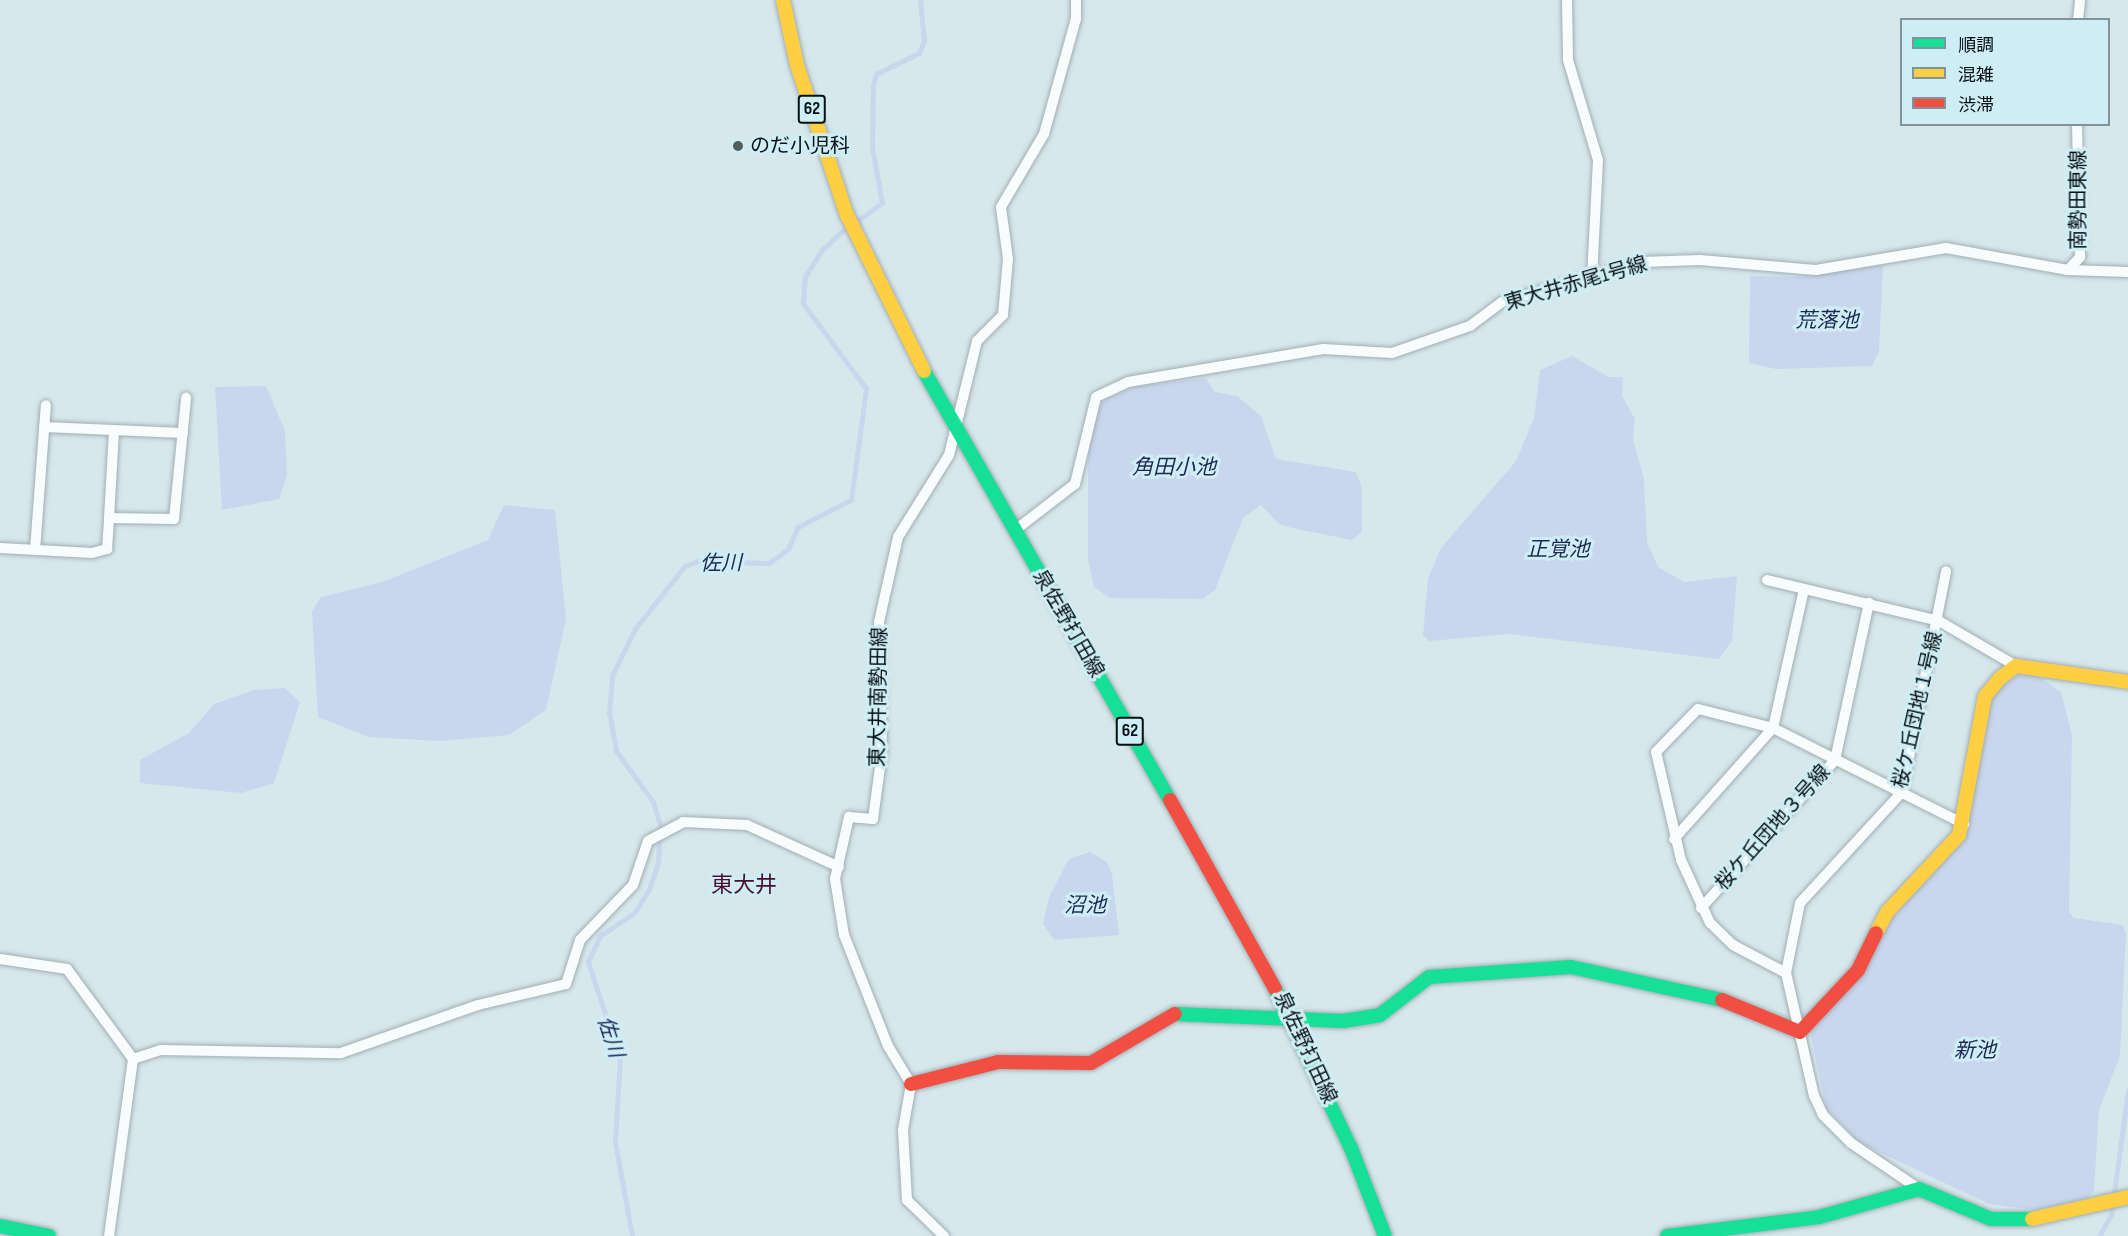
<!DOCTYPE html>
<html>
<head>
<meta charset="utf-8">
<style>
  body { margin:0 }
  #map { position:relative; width:2128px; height:1236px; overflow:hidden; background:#d7e8ed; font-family:"Sofia Sans Condensed","Noto Sans JP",sans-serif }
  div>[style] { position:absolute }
  .water>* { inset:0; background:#c9d6ee }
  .stream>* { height:4.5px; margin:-2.25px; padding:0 2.25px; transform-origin:2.25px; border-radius:2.25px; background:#c9d6ee }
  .roads { filter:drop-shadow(0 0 2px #a1aeb2) drop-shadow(0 0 2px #a1aeb2) }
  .street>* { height:10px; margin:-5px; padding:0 5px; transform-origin:5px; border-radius:5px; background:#f9fcfc }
  .fast>* { height:14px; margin:-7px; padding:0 7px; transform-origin:7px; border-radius:7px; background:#16e098 }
  .slow>* { height:14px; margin:-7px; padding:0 7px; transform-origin:7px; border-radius:7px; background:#ffcf43 }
  .jam>* { height:14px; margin:-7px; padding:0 7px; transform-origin:7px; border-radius:7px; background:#f24e42 }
  .dots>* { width:16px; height:16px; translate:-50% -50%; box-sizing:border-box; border:3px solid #cfedf5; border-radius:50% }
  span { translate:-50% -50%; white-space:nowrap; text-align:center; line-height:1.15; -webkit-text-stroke:6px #cfedf5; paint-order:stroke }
  .shield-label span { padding:2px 4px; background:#cfedf5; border:2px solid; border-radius:4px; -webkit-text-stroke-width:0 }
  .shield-label { font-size:18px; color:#071114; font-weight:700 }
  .poi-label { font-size:20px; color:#071114 }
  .left { translate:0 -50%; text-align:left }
  .street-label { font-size:20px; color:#071114 }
  .water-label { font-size:21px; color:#1e2852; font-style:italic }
  .quarter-label { font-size:22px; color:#4d0d2f }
  .legend { position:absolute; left:1900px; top:18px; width:210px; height:108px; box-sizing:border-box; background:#cfedf5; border:2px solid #7f959b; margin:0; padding:8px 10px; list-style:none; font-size:18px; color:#071114 }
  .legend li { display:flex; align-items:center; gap:12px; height:30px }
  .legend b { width:30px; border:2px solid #7f959b }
</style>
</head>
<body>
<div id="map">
  <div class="water">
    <div style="clip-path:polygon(1883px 265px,1879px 351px,1872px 366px,1776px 369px,1749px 363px,1750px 276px,1792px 277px)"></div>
    <div style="clip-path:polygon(1572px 356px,1609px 377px,1623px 377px,1622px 396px,1635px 419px,1633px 439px,1644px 479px,1647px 542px,1658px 567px,1684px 582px,1737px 576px,1732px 641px,1719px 659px,1510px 634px,1429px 641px,1423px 635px,1428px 578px,1441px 548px,1516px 461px,1534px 418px,1540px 370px)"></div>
    <div style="clip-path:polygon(1206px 378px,1215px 392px,1237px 396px,1261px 416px,1276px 459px,1356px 472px,1362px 488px,1362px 532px,1352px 540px,1292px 528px,1279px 524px,1261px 505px,1243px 518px,1215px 590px,1203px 599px,1110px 598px,1094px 587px,1088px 559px,1088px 437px,1096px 411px,1106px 399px,1138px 386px)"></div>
    <div style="clip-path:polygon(266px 386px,285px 431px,287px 476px,279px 499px,222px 510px,215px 387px)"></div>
    <div style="clip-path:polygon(504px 505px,555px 510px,566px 619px,546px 710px,509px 735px,439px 741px,369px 737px,318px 717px,312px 611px,321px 597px,382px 582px,488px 540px)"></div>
    <div style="clip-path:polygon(2030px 671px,2061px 692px,2072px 735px,2069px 912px,2074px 918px,2123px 925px,2126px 934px,2120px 1056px,2099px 1110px,2094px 1191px,2088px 1198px,2037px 1210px,1989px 1204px,1860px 1143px,1826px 1107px,1810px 1031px,1861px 977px,1891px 913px,1965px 833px,1990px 702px,2005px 682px)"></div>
    <div style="clip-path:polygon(285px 688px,300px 702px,274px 783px,241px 793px,140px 783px,140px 760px,189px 733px,214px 704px,254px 690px)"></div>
    <div style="clip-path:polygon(1090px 852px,1107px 862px,1112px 874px,1119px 935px,1054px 940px,1043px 924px,1049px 897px,1069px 859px)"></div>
  </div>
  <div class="stream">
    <div style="left:855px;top:223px;width:34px;rotate:-37deg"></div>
    <div style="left:882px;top:203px;width:57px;rotate:-100.1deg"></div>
    <div style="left:872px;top:147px;width:62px;rotate:-89.1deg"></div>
    <div style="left:873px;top:85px;width:11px;rotate:-75deg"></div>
    <div style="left:876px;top:74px;width:48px;rotate:-26deg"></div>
    <div style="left:919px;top:53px;width:13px;rotate:-67deg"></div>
    <div style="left:924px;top:41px;width:41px;rotate:-95.6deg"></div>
    <div style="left:632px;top:1236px;width:96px;rotate:-100.3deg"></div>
    <div style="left:615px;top:1142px;width:83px;rotate:-86.6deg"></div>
    <div style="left:620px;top:1059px;width:102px;rotate:-108.3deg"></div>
    <div style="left:588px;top:962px;width:29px;rotate:-65deg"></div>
    <div style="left:600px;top:936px;width:42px;rotate:-34.4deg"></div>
    <div style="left:635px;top:912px;width:26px;rotate:-58deg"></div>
    <div style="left:649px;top:890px;width:28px;rotate:-72deg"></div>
    <div style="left:658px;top:863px;width:38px;rotate:-87deg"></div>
    <div style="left:660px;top:825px;width:24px;rotate:-107deg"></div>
    <div style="left:653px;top:802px;width:63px;rotate:-126deg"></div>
    <div style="left:616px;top:751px;width:39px;rotate:-100deg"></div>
    <div style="left:609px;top:713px;width:37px;rotate:-85deg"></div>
    <div style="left:612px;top:676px;width:52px;rotate:-63.9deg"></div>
    <div style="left:635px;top:629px;width:80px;rotate:-51.6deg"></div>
    <div style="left:685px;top:566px;width:14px;rotate:-21deg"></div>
    <div style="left:698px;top:561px;width:71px;rotate:1.6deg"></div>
    <div style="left:769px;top:563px;width:24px;rotate:-36deg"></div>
    <div style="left:788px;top:549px;width:24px;rotate:-66deg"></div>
    <div style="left:798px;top:527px;width:59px;rotate:-27deg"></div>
    <div style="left:851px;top:500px;width:112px;rotate:-82.3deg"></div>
    <div style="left:866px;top:389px;width:106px;rotate:-126.5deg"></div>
    <div style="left:803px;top:304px;width:27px;rotate:-86deg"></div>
    <div style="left:805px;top:277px;width:32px;rotate:-58deg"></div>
    <div style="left:822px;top:250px;width:34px;rotate:-43deg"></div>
    <div style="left:2099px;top:1236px;width:24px;rotate:-60deg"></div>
    <div style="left:2111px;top:1215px;width:125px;rotate:-82.2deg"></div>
  </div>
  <div class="roads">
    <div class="street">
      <div style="left:1567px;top:0;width:60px;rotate:89deg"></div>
      <div style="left:1568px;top:60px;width:104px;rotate:73.3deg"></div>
      <div style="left:1598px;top:160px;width:117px;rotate:92.9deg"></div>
      <div style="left:2078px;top:20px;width:20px;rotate:-84deg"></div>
      <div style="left:2068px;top:270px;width:18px;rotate:-47deg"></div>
      <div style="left:2080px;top:257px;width:133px;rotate:-91.3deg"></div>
      <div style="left:44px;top:427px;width:139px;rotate:2.5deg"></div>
      <div style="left:109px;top:518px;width:88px;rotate:-86.7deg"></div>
      <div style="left:1014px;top:531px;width:77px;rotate:-37.6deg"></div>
      <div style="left:1075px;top:484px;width:89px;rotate:-76.4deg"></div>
      <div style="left:1096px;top:397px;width:35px;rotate:-25deg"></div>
      <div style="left:1128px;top:382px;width:198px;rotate:-9.6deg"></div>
      <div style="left:1323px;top:349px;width:69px;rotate:3.3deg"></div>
      <div style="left:1392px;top:353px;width:83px;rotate:-19.1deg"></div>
      <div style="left:1470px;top:326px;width:40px;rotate:-37deg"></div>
      <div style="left:1502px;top:302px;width:145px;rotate:-16.1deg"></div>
      <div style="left:1641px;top:262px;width:59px;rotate:-1.9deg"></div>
      <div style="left:1700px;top:260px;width:116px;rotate:4.9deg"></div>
      <div style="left:1816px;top:270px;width:132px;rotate:-9.6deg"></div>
      <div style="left:1946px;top:248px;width:124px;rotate:10.2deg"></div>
      <div style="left:2068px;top:270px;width:60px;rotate:1.9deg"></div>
      <div style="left:0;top:548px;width:92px;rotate:3.1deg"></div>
      <div style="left:92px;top:553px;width:16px;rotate:-15deg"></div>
      <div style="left:107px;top:549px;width:31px;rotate:-86deg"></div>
      <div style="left:109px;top:518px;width:65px;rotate:0.9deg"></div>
      <div style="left:174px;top:519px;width:122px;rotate:-84.3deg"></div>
      <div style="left:35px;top:550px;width:145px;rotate:-85.7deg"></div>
      <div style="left:1767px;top:580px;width:177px;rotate:13.4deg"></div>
      <div style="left:1939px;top:621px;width:89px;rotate:30.3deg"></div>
      <div style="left:1674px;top:839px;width:149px;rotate:-48.3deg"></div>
      <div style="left:1773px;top:728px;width:142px;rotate:-77.4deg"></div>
      <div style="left:1701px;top:908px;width:200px;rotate:-47.8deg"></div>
      <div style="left:1835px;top:760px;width:161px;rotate:-77.8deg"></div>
      <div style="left:0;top:959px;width:68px;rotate:8.5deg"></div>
      <div style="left:67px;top:969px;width:112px;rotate:53.7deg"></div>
      <div style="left:133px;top:1059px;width:179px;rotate:97.7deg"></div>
      <div style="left:1786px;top:973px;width:60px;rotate:-152.2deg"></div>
      <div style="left:1733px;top:945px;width:32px;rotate:-136deg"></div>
      <div style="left:1710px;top:923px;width:69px;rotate:-114.7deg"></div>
      <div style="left:1681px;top:860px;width:111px;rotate:-103deg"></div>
      <div style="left:1656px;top:752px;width:60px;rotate:-45.7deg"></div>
      <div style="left:1698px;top:709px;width:77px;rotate:14.2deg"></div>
      <div style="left:1773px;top:728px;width:214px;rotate:26.7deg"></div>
      <div style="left:133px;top:1059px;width:29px;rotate:-18deg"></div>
      <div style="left:161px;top:1050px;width:180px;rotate:1deg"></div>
      <div style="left:341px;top:1053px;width:145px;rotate:-19.3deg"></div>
      <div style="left:478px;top:1005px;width:90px;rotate:-13.4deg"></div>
      <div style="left:566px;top:984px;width:46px;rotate:-72.3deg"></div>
      <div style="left:580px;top:940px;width:76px;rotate:-46.1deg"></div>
      <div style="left:633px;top:885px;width:46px;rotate:-71.2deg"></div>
      <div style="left:648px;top:841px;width:40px;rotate:-28deg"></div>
      <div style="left:683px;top:822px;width:64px;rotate:2.7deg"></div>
      <div style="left:747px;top:825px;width:101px;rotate:24.5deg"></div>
      <div style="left:1919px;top:1189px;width:82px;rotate:-145.9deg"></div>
      <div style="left:1851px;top:1143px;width:40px;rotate:-135deg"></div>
      <div style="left:1823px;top:1115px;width:21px;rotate:-115deg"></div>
      <div style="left:1814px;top:1096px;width:126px;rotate:-102.8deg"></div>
      <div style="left:1786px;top:973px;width:71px;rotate:-78.7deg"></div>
      <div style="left:1800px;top:903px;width:151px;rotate:-47.4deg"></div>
      <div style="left:1902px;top:792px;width:225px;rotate:-78.7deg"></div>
      <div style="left:944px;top:1236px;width:52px;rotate:-135.8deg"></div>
      <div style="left:907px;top:1200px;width:70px;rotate:-93.3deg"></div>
      <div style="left:903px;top:1130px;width:47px;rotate:-80.1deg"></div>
      <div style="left:911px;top:1084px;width:44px;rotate:-121.2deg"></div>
      <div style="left:888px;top:1046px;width:119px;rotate:-111.6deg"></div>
      <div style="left:844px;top:935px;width:57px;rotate:-99.1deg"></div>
      <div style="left:835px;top:879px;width:64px;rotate:-77.3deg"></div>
      <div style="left:849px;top:817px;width:24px;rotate:5deg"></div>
      <div style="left:873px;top:819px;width:68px;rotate:-82.3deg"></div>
      <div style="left:882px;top:752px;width:130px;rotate:-91.3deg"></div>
      <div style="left:879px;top:622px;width:87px;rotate:-77.4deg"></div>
      <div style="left:898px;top:537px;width:97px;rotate:-58.1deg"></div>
      <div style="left:949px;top:455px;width:117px;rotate:-76.2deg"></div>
      <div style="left:977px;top:341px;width:37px;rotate:-45deg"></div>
      <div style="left:1003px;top:315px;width:56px;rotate:-84.9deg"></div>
      <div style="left:1008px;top:259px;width:52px;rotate:-97.7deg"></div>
      <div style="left:1001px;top:207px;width:85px;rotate:-59.5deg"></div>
      <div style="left:1044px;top:134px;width:119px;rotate:-74.5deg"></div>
      <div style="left:1076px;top:19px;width:19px;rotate:-90deg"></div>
    </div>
    <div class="fast">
      <div style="left:924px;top:371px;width:495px;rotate:60.2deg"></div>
      <div style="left:1275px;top:989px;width:176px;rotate:64.5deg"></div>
      <div style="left:1351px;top:1148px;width:94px;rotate:68.9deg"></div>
      <div style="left:1175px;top:1014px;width:168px;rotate:2.4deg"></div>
      <div style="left:1343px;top:1021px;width:37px;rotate:-9deg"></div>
      <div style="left:1380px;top:1015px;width:62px;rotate:-37.8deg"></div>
      <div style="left:1429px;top:977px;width:142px;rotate:-4deg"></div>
      <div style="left:1571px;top:967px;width:155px;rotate:12.3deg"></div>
      <div style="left:0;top:1226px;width:50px;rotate:11.5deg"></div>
      <div style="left:1667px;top:1236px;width:153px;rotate:-7.1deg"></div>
      <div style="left:1819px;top:1217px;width:104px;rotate:-15.6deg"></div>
      <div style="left:1919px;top:1189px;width:78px;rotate:22.6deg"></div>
      <div style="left:1991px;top:1219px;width:41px"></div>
    </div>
    <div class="slow">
      <div style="left:783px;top:0;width:66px;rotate:77.8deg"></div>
      <div style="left:797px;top:65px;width:158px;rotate:71.6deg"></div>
      <div style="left:847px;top:215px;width:174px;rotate:63.7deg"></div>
      <div style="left:1876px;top:933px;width:24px;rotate:-62deg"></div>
      <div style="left:1887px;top:912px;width:105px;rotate:-46.9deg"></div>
      <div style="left:1959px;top:835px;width:141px;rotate:-79.4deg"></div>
      <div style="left:1985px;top:696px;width:23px;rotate:-50deg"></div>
      <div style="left:2000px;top:678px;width:20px;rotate:-37deg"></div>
      <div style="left:2016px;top:666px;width:113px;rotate:8.1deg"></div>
      <div style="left:2032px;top:1219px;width:98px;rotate:-12.9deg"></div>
    </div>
    <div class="jam">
      <div style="left:1170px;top:800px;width:216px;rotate:60.9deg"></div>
      <div style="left:1722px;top:1000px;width:84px;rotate:22.3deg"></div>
      <div style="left:1800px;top:1032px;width:85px;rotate:-46.9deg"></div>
      <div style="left:1858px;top:970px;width:41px;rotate:-64.1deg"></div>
      <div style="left:911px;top:1084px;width:90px;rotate:-14.2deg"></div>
      <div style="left:998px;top:1062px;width:93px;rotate:0.6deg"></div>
      <div style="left:1091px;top:1063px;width:97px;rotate:-30.3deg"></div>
    </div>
  </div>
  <div class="dots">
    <div style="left:738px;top:146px;background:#505c60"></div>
  </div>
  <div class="shield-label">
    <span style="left:812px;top:109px">62</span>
    <span style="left:1130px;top:731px">62</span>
  </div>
  <div class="poi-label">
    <span class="left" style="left:750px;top:146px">のだ小児科</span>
  </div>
  <div class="street-label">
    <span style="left:2079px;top:200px;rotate:-90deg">南勢田東線</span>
    <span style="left:1576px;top:284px;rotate:-16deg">東大井赤尾1号線</span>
    <span style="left:1068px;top:624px;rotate:60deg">泉佐野打田線</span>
    <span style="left:879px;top:697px;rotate:-89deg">東大井南勢田線</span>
    <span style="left:1918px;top:710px;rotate:-77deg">桜ケ丘団地１号線</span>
    <span style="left:1773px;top:828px;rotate:-48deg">桜ケ丘団地３号線</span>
    <span style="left:1305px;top:1048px;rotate:65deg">泉佐野打田線</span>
  </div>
  <div class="water-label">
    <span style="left:1827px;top:321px">荒落池</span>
    <span style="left:1174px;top:468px">角田小池</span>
    <span style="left:1558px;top:550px">正覚池</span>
    <span style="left:721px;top:564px;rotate:-1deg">佐川</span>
    <span style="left:1085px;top:906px">沼池</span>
    <span style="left:610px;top:1037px;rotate:72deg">佐川</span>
    <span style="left:1975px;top:1051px">新池</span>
  </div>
  <div class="quarter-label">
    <span style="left:744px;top:886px">東大井</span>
  </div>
  <ul class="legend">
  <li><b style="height:8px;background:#16e098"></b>順調</li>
  <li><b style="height:8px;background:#ffcf43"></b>混雑</li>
  <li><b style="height:8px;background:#f24e42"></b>渋滞</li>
  </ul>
</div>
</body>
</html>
